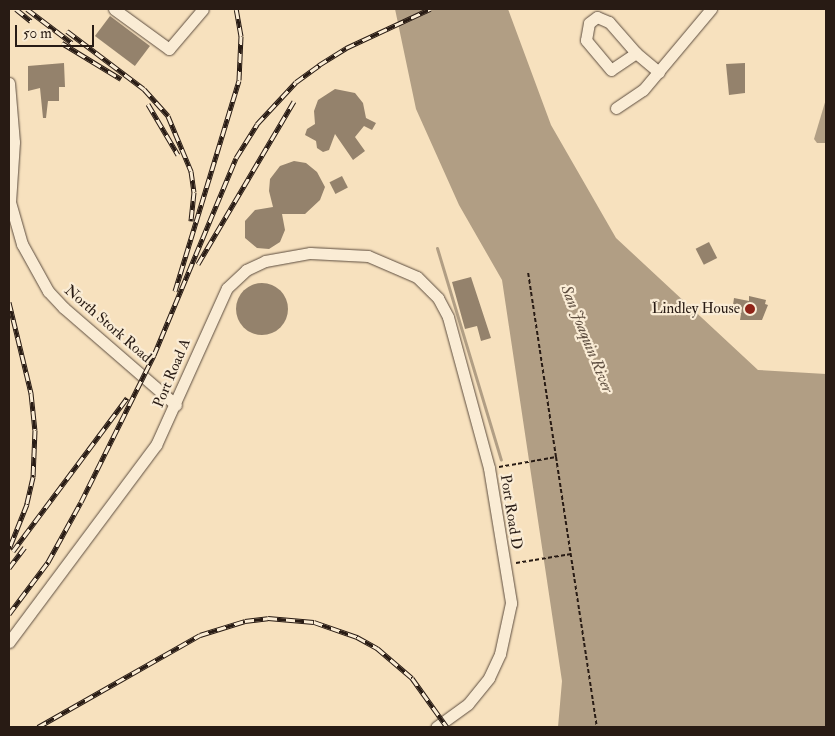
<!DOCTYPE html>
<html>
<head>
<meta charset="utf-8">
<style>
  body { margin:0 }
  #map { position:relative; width:835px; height:736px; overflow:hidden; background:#f7e1be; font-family:"IM FELL Double Pica",serif }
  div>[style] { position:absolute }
  .water>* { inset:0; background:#b19e84 }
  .stream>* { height:3px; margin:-1.5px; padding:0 1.5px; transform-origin:1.5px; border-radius:1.5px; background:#b19e84 }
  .building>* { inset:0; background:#94826c; transform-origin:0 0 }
  .round { border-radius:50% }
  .path>* { height:2px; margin-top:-1px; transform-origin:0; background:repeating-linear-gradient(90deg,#281b14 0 4px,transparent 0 6.5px) }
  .roads { filter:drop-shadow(0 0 1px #5c4c3e) drop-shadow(0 0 1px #5c4c3e) }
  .minor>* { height:11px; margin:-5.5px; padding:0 5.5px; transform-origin:5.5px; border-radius:5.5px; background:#faecd5 }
  .rail>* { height:5px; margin-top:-2.5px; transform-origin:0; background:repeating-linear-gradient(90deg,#faecd5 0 9px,#281b14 0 18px); box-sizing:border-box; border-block:1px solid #281b14 }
  .dots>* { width:14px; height:14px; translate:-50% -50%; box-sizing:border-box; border:2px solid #faecd5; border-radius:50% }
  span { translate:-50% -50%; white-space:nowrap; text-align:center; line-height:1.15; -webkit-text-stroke:4.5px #faecd5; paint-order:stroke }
  .poi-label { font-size:15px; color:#281b14 }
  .right { translate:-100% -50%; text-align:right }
  .street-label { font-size:15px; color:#281b14 }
  .water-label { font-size:16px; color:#5f4f41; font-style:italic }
  .frame { position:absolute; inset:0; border:10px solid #281b14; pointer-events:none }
  .scale { position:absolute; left:15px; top:25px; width:79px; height:22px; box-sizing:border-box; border:2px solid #281b14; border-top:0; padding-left:6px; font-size:15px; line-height:18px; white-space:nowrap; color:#281b14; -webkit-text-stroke:4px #faecd5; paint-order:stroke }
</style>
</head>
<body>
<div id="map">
  <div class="water">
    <div style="clip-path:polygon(395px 9px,508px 9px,551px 125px,616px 238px,758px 370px,826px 374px,826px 727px,558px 727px,562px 681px,502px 280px,459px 205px,416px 109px)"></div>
    <div style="clip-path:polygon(826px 99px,826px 143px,817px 143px,814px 139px)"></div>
  </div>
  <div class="stream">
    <div style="left:437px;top:248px;width:221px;rotate:73.2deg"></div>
  </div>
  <div class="building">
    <div style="left:110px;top:16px;width:50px;height:25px;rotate:37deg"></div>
    <div style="clip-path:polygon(64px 63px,65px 87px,59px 87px,59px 101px,48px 101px,46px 118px,43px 118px,40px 88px,28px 91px,28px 66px)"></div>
    <div style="clip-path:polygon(745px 63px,745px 93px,729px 95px,726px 64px)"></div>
    <div style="clip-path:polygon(335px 89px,355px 93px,363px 103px,366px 118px,376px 123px,372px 130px,364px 126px,355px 137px,365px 151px,353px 160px,335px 134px,329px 150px,323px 152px,317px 148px,316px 141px,305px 135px,307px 129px,315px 124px,314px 111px,318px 100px)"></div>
    <div style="clip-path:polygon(294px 161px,306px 163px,317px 172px,325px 187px,320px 200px,305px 214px,282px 214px,285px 230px,280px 242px,269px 249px,257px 248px,245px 238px,245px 221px,255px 210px,273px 207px,269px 191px,270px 179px,280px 166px)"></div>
    <div style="left:342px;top:176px;width:13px;height:14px;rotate:63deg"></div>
    <div style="left:709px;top:242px;width:18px;height:15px;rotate:63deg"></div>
    <div style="clip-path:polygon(471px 277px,491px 338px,481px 341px,477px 326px,465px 329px,452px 282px)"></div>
    <div class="round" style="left:236px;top:283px;width:52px;height:52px"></div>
    <div style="clip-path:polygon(749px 296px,766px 300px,765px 304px,768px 305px,762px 320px,740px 320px,741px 314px,732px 312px,734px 298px,749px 301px)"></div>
  </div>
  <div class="path">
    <div style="left:556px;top:457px;width:273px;rotate:81.4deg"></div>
    <div style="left:499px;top:467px;width:58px;rotate:-10deg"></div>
    <div style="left:556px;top:457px;width:187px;rotate:-98.6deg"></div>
    <div style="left:516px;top:563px;width:56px;rotate:-9.3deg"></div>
  </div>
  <div class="roads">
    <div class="minor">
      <div style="left:114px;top:9px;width:68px;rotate:36deg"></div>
      <div style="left:169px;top:49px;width:52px;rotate:-49.6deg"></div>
      <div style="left:636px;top:53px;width:30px;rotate:146deg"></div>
      <div style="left:611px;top:70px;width:39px;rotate:-130deg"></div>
      <div style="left:586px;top:40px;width:17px;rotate:-80deg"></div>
      <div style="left:589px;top:23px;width:10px;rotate:-37deg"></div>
      <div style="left:597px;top:17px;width:13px;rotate:23deg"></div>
      <div style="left:609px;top:22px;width:41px;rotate:48.9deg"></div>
      <div style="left:636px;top:53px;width:30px;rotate:40deg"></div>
      <div style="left:9px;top:83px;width:59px;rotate:85.2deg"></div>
      <div style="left:14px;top:142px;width:60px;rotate:93.8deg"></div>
      <div style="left:10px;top:202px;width:44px;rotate:74.1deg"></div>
      <div style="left:22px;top:244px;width:54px;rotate:61deg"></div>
      <div style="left:48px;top:291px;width:23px;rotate:47deg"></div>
      <div style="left:64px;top:308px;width:148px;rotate:40.9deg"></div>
      <div style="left:616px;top:108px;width:32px;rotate:-34deg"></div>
      <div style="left:643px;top:90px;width:106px;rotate:-50deg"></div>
      <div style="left:9px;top:642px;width:246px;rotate:-53.3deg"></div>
      <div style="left:156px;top:445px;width:172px;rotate:-65.7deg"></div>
      <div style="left:227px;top:288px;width:26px;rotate:-43deg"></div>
      <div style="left:246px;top:270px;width:21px;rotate:-25deg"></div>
      <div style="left:265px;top:261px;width:46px;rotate:-10.1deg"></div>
      <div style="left:310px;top:253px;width:58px;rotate:3deg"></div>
      <div style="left:368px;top:256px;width:53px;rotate:23.2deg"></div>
      <div style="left:417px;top:277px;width:30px;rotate:45deg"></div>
      <div style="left:438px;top:298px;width:21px;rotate:62deg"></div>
      <div style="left:448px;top:317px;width:156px;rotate:74.8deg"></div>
      <div style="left:489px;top:468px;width:137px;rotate:80.7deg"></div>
      <div style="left:511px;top:603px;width:52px;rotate:102.2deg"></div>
      <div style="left:500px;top:654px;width:26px;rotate:115deg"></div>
      <div style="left:489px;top:678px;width:33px;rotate:129deg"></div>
      <div style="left:468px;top:704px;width:39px;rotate:144deg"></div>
    </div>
  </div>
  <div class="rail">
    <div style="left:16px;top:9px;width:19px;rotate:39deg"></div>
    <div style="left:27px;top:9px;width:56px;rotate:37.1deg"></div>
    <div style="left:67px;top:31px;width:96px;rotate:37deg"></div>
    <div style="left:144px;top:89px;width:36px;rotate:48deg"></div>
    <div style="left:168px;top:116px;width:60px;rotate:67.3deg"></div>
    <div style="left:191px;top:171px;width:21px;rotate:82deg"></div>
    <div style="left:194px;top:192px;width:29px;rotate:96deg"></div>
    <div style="left:62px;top:43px;width:69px;rotate:31.4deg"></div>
    <div style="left:148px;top:104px;width:59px;rotate:59.5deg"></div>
    <div style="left:198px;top:264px;width:189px;rotate:-59.5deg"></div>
    <div style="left:175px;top:291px;width:220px;rotate:-73.1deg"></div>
    <div style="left:239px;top:80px;width:44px;rotate:-87.4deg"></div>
    <div style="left:241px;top:36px;width:27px;rotate:-100deg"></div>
    <div style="left:9px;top:302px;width:94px;rotate:76.4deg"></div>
    <div style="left:31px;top:393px;width:37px;rotate:84deg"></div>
    <div style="left:35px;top:430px;width:47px;rotate:92.4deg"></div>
    <div style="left:33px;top:477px;width:28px;rotate:103deg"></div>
    <div style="left:27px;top:504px;width:48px;rotate:111.8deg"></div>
    <div style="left:13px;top:551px;width:191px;rotate:-53.3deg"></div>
    <div style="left:9px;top:568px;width:26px;rotate:-53deg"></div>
    <div style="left:9px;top:614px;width:65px;rotate:-53.1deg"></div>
    <div style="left:48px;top:562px;width:68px;rotate:-61.2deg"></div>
    <div style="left:81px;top:502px;width:164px;rotate:-63.6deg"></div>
    <div style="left:154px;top:355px;width:213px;rotate:-67.4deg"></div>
    <div style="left:236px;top:158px;width:40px;rotate:-58deg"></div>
    <div style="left:257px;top:124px;width:57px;rotate:-47.1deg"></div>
    <div style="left:296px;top:82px;width:29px;rotate:-36deg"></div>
    <div style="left:319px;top:65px;width:32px;rotate:-32deg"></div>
    <div style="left:346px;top:48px;width:93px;rotate:-24.9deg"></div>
    <div style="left:38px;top:727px;width:186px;rotate:-29.6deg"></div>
    <div style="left:200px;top:635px;width:47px;rotate:-17.3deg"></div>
    <div style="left:245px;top:621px;width:23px;rotate:-7deg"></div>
    <div style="left:268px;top:618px;width:46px;rotate:5deg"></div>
    <div style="left:314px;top:622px;width:46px;rotate:19.2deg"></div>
    <div style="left:357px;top:637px;width:23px;rotate:29deg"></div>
    <div style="left:377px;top:648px;width:46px;rotate:40.6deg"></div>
    <div style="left:412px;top:678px;width:60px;rotate:54.5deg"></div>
  </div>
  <div class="dots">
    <div style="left:750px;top:309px;background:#8f2418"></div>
  </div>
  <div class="poi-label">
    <span class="right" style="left:740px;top:309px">Lindley House</span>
  </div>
  <div class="street-label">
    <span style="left:108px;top:324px;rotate:41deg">North Stork Road</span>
    <span style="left:172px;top:373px;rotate:-67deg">Port Road A</span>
    <span style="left:511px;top:512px;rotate:81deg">Port Road D</span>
  </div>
  <div class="water-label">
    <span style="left:587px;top:339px;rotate:68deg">San Joaquin River</span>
  </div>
  <div class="frame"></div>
  <div class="scale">50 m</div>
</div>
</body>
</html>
